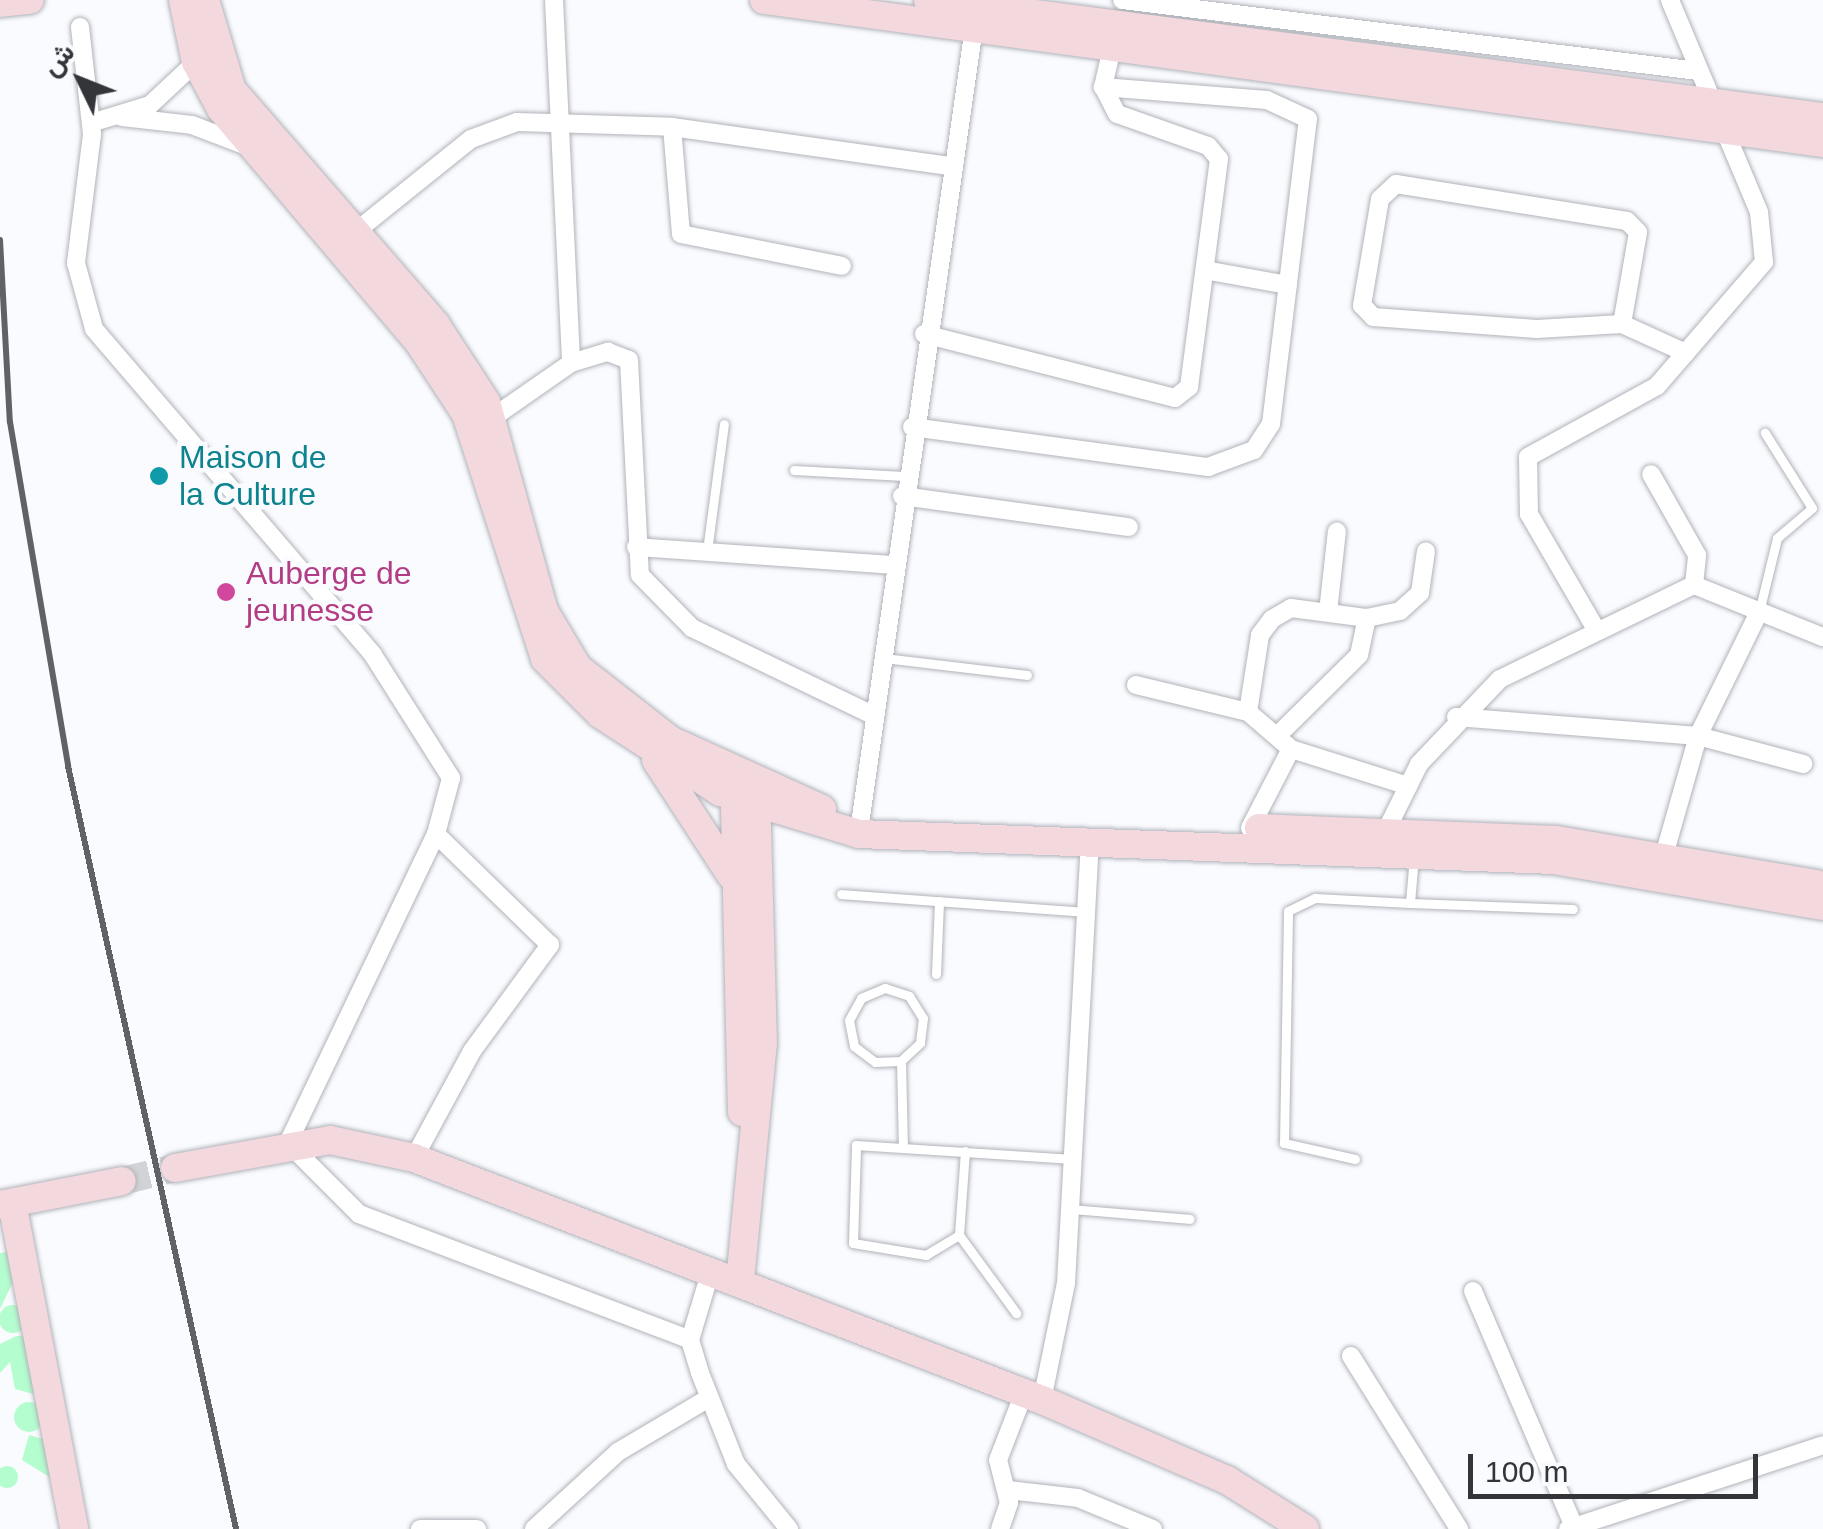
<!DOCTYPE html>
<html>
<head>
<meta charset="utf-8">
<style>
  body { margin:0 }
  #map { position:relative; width:1823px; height:1529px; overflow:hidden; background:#fafbfe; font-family:Arial,Vazirmatn,sans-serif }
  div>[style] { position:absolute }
  .green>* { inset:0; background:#b4fdcf }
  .round { border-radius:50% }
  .secondary-tunnel>* { height:28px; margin-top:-14px; transform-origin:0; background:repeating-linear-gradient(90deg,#d2d3d6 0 28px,transparent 0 42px) }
  .roads { filter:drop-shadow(0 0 2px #b0b3ba) drop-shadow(0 0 2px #b0b3ba) }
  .lane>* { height:9px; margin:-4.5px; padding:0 4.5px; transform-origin:4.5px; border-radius:4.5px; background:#fff }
  .street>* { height:18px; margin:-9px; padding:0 9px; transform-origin:9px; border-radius:9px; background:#fff }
  .secondary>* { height:28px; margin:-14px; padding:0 14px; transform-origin:14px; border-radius:14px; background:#f3d8dd }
  .rail>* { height:6px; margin:-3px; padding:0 3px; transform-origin:3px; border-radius:3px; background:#616265 }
  .dots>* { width:28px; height:28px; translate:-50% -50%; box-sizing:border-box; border:5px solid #fafbfe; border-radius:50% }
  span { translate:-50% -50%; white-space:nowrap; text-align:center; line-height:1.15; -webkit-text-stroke:9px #fafbfe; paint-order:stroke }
  .culture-label { font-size:32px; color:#0d838f }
  .left { translate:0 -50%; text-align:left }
  .hotel-label { font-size:32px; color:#b23c85 }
  .north { position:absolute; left:30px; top:30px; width:100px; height:100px; -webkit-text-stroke:8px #fafbfe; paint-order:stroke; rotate:313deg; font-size:28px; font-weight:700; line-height:40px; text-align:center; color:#343538 }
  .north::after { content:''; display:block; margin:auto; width:35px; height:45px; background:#343538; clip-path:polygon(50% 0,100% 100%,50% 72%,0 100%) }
  .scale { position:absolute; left:1468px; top:1454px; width:290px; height:45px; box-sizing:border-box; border:5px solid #343538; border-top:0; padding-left:12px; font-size:30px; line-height:35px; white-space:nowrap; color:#343538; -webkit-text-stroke:8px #fafbfe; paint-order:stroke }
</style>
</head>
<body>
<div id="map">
  <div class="green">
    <div style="clip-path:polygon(12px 1251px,13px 1282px,0 1309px,0 1253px)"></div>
    <div class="round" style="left:-1px;top:1305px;width:28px;height:28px"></div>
    <div style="clip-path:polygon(16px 1336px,25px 1336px,41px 1388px,33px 1394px,15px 1389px,10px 1362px,0 1373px,0 1344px)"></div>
    <div class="round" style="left:14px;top:1402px;width:30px;height:30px"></div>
    <div style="clip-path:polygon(29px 1435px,47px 1440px,51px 1478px,22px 1460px)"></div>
    <div class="round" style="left:-4px;top:1466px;width:22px;height:22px"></div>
  </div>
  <div class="secondary-tunnel">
    <div style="left:122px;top:1181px;width:55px;rotate:-13.8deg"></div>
  </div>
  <div class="roads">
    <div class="lane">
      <div style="left:794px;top:470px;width:110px;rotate:3.1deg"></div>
      <div style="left:707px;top:551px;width:128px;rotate:-82.4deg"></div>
      <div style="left:1759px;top:612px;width:76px;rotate:-76.3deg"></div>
      <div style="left:1777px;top:538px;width:46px;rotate:-40.6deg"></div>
      <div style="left:1812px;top:508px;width:89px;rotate:-122.1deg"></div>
      <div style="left:884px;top:658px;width:144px;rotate:6.8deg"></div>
      <div style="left:1414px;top:856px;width:47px;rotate:94.9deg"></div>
      <div style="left:1410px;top:903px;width:163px;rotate:2.1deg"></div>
      <div style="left:841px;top:894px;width:245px;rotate:4.2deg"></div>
      <div style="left:936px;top:974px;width:73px;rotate:-87.6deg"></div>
      <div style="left:901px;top:1061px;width:26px;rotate:178deg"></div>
      <div style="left:875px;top:1062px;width:26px;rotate:-143deg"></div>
      <div style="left:854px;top:1046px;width:26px;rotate:-101deg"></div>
      <div style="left:849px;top:1020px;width:25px;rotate:-61deg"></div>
      <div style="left:861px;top:998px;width:26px;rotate:-23deg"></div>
      <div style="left:885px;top:988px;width:25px;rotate:18deg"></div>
      <div style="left:909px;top:996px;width:26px;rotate:58deg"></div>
      <div style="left:923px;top:1018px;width:25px;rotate:97deg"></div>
      <div style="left:920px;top:1043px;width:26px;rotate:137deg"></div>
      <div style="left:901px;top:1061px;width:85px;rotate:88.7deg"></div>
      <div style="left:965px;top:1151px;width:84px;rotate:94.1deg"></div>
      <div style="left:959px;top:1235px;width:97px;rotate:53.8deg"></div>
      <div style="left:1355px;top:1159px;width:73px;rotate:-167.3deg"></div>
      <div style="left:1284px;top:1143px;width:232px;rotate:-89deg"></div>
      <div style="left:1288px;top:911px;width:30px;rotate:-26deg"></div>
      <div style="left:1315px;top:898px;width:95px;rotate:3deg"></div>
      <div style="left:1071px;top:1209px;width:119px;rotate:4.8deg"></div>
      <div style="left:959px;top:1235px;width:39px;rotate:149deg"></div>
      <div style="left:926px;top:1255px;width:74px;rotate:-170.7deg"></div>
      <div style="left:853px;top:1243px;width:98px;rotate:-88.2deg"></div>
      <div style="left:856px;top:1145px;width:217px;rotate:3.7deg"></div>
    </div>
    <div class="street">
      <div style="left:554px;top:0;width:363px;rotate:87.3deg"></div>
      <div style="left:1122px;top:0;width:580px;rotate:7.03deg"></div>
      <div style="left:80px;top:27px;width:108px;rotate:83.6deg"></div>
      <div style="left:92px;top:134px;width:130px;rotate:97.1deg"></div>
      <div style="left:76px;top:263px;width:68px;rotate:74.7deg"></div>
      <div style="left:94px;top:329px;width:429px;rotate:49.4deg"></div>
      <div style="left:373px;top:655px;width:146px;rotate:57.6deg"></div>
      <div style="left:451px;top:778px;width:58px;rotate:105deg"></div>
      <div style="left:436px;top:834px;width:343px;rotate:115.6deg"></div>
      <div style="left:288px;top:1143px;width:100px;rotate:45deg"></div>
      <div style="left:359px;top:1214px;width:354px;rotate:20.8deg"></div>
      <div style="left:122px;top:117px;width:70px;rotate:6.5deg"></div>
      <div style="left:192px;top:125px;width:59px;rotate:20.9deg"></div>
      <div style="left:91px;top:123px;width:62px;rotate:-17deg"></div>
      <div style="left:150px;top:105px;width:63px;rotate:-43.1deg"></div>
      <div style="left:672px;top:127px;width:107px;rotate:85.2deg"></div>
      <div style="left:681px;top:234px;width:164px;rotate:11.2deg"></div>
      <div style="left:354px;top:233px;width:150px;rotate:-38.8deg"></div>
      <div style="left:471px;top:139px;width:49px;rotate:-20.3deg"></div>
      <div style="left:517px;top:122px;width:155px;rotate:1.8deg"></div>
      <div style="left:672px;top:127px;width:280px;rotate:8deg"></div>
      <div style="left:1210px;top:271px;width:79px;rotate:10.2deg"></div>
      <div style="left:1622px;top:324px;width:93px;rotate:-80.1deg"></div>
      <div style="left:1638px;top:232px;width:16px;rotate:-135deg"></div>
      <div style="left:1627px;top:221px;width:234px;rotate:-170.9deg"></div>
      <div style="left:1396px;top:184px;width:22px;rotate:137deg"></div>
      <div style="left:1380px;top:199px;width:108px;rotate:99.6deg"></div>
      <div style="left:1362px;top:305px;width:16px;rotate:47deg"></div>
      <div style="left:1373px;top:317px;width:164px;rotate:4.2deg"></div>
      <div style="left:1537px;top:329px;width:85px;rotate:-3.4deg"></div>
      <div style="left:1622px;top:324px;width:70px;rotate:24.4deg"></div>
      <div style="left:924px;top:334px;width:259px;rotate:14.3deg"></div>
      <div style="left:1175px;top:398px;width:18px;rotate:-38deg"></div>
      <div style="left:1189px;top:387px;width:230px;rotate:-82.5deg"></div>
      <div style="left:1219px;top:159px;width:17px;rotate:-130deg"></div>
      <div style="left:1208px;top:146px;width:96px;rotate:-160.6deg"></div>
      <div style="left:1117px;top:114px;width:30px;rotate:-117deg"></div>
      <div style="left:492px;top:418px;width:96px;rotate:-34.8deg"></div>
      <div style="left:571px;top:363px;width:39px;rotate:-17deg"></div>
      <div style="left:608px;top:352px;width:22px;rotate:21deg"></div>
      <div style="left:629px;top:360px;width:215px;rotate:87.1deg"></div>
      <div style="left:640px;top:575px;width:74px;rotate:45.5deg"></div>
      <div style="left:692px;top:628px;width:201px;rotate:25.7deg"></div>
      <div style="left:912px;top:427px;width:299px;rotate:7.7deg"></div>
      <div style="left:1208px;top:467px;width:49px;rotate:-20.3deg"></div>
      <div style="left:1254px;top:450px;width:31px;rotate:-57deg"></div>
      <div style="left:1271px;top:424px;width:307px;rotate:-83.1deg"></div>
      <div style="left:1308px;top:119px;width:45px;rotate:-155.1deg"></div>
      <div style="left:1267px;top:100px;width:165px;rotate:-175.5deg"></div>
      <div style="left:1103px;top:87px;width:39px;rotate:-77deg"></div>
      <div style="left:902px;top:496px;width:229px;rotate:7.8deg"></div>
      <div style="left:636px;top:547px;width:258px;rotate:4deg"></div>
      <div style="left:1694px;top:585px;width:139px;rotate:22deg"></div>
      <div style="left:1328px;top:612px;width:81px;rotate:-83.7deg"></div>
      <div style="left:1597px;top:631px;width:135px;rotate:-120.2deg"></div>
      <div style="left:1529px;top:514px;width:57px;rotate:-91deg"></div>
      <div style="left:1528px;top:457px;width:147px;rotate:-28.8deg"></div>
      <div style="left:1657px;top:386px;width:164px;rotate:-49.2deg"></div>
      <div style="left:1764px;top:262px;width:50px;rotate:-95.7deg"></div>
      <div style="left:1759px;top:212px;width:230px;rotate:-112.8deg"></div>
      <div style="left:1136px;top:685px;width:115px;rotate:13.6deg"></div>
      <div style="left:1248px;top:712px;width:57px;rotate:40.7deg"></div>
      <div style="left:1291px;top:749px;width:123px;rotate:17.5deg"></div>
      <div style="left:1248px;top:712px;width:78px;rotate:-81.1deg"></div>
      <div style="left:1260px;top:635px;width:20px;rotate:-53deg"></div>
      <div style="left:1272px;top:619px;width:22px;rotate:-30deg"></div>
      <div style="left:1291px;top:608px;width:77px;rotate:7.5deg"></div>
      <div style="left:1367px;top:618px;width:34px;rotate:-12deg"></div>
      <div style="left:1400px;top:611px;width:27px;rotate:-42deg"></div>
      <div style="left:1420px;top:593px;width:42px;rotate:-81.9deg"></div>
      <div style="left:1456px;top:717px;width:243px;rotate:4.5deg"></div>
      <div style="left:1698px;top:736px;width:109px;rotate:14.9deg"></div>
      <div style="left:1278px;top:735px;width:114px;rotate:-44.6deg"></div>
      <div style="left:1359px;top:655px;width:38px;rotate:-78deg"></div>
      <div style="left:861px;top:817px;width:805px;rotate:-81.86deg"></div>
      <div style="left:1250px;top:828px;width:89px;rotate:-62.6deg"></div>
      <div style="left:1382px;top:839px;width:84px;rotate:-63.7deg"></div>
      <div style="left:1419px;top:764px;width:117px;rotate:-46.4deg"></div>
      <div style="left:1500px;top:679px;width:216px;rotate:-25.9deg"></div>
      <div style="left:1694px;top:585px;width:30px;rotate:-84deg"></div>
      <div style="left:1697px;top:555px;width:93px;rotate:-119.6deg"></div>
      <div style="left:1665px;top:852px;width:121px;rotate:-74.1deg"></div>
      <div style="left:1698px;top:736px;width:138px;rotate:-63.8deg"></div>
      <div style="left:414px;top:1158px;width:122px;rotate:-61.5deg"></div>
      <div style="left:472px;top:1051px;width:132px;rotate:-53.7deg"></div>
      <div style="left:550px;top:945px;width:159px;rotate:-135.8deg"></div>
      <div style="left:711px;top:1270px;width:73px;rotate:106.7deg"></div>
      <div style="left:690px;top:1340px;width:34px;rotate:73deg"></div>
      <div style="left:700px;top:1373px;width:98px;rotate:68.4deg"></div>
      <div style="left:736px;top:1464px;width:84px;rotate:50.8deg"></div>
      <div style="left:1473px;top:1291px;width:257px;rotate:66.8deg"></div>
      <div style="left:1351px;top:1356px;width:204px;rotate:58deg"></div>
      <div style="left:1042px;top:1400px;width:119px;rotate:-78.4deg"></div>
      <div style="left:1066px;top:1283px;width:444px;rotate:-86.9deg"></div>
      <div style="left:1008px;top:1490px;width:70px;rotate:6.5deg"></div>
      <div style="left:1078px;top:1498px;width:81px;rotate:22.5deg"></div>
      <div style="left:420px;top:1529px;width:57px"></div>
      <div style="left:534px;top:1529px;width:114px;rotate:-42.5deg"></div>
      <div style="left:618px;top:1452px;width:106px;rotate:-30.7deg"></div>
      <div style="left:1000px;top:1529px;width:28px;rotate:-71deg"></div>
      <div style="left:1009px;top:1503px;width:44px;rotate:-104.3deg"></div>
      <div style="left:998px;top:1460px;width:72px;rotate:-68.8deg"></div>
      <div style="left:1568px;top:1529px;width:268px;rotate:-18.2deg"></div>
    </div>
    <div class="secondary">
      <div style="left:183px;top:0;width:63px;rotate:78.2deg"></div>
      <div style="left:196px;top:62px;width:53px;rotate:62deg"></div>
      <div style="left:221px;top:109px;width:308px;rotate:49.7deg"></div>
      <div style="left:420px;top:344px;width:84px;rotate:56.7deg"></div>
      <div style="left:466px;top:414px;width:257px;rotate:72.1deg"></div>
      <div style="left:545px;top:659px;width:78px;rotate:45deg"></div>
      <div style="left:600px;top:714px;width:143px;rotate:33deg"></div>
      <div style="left:720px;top:792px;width:145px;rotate:16.8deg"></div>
      <div style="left:859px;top:834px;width:695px;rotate:2.14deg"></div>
      <div style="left:1554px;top:860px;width:273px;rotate:9.7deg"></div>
      <div style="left:205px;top:0;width:94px;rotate:73.3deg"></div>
      <div style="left:232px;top:90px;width:311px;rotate:49deg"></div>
      <div style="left:436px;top:325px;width:92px;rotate:57deg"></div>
      <div style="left:486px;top:402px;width:217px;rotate:74.5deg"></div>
      <div style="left:544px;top:611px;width:66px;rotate:59.2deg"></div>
      <div style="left:578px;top:668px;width:117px;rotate:38deg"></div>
      <div style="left:670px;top:740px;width:167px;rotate:24.4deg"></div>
      <div style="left:764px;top:0;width:1069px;rotate:7.69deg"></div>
      <div style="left:928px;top:0;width:903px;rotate:7.45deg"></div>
      <div style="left:0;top:3px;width:30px;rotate:-6deg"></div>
      <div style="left:656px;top:760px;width:137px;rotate:56.9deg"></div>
      <div style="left:735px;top:806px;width:306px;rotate:88.7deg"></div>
      <div style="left:1259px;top:828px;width:297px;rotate:2.3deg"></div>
      <div style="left:1556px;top:840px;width:265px;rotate:9.6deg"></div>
      <div style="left:175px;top:1168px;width:158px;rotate:-10.2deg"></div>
      <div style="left:330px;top:1140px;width:86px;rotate:12.1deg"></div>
      <div style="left:414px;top:1158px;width:673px;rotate:21.07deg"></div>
      <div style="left:1042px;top:1400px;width:202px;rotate:23.4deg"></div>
      <div style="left:1227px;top:1480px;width:92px;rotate:32.1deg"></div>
      <div style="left:0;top:1205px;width:124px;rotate:-11.1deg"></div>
      <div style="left:13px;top:1208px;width:327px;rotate:79.2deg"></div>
      <div style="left:740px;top:1281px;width:238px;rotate:-84.5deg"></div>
      <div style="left:763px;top:1044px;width:254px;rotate:-91.6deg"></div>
    </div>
  </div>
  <div class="rail">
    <div style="left:0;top:240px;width:182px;rotate:86.9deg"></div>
    <div style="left:10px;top:422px;width:349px;rotate:80.4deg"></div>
    <div style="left:68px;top:766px;width:781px;rotate:77.58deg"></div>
  </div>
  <div class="dots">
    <div style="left:159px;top:476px;background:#0f9aa8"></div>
    <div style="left:226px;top:592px;background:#d1479c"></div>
  </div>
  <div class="culture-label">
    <span class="left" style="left:179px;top:476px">Maison de<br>la Culture</span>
  </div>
  <div class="hotel-label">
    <span class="left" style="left:246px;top:592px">Auberge de<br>jeunesse</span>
  </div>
  <div class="north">ش</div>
  <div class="scale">100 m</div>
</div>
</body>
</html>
